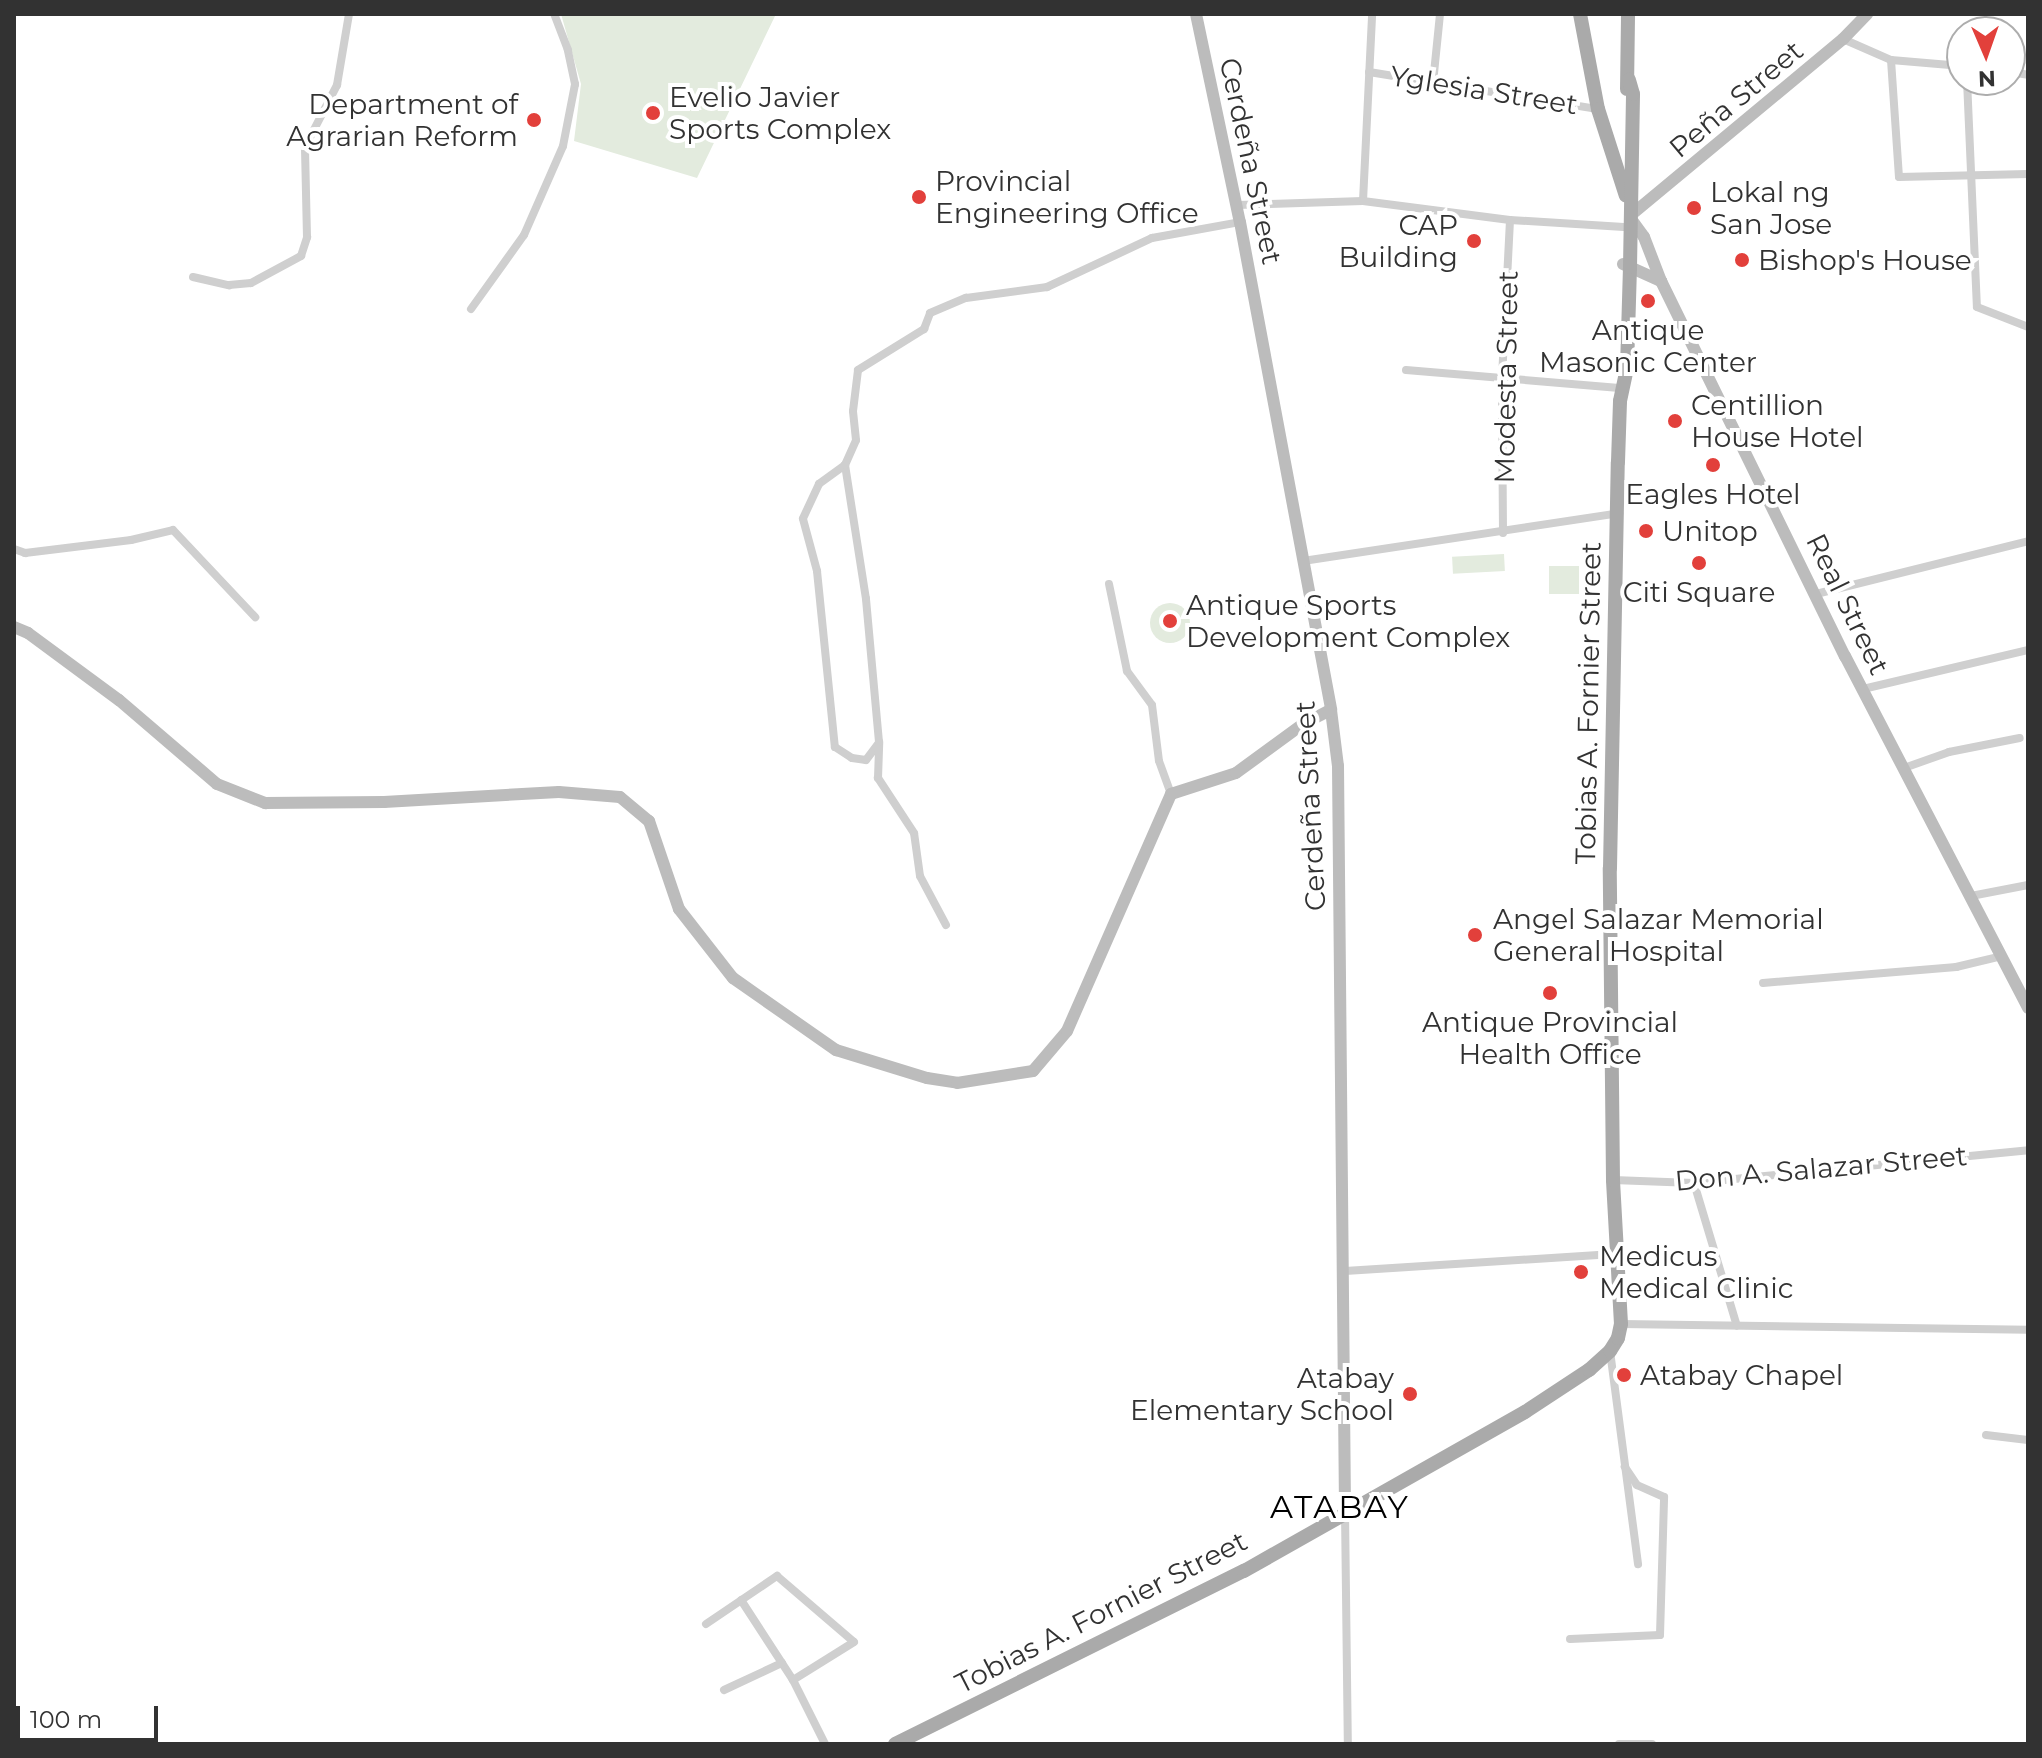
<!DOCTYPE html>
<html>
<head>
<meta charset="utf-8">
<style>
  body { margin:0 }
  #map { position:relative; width:2042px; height:1758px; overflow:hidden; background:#fff; font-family:Montserrat,sans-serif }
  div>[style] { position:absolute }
  .green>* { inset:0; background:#e3ebde; transform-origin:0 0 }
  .round { border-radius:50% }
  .street>* { height:8px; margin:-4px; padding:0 4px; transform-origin:4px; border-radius:4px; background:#cfcfcf }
  .secondary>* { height:12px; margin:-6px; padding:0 6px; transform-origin:6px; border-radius:6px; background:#bcbcbc }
  .primary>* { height:14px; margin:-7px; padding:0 7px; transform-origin:7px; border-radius:7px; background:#aaa }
  .dots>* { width:22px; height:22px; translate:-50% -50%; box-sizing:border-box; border:4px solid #fff; border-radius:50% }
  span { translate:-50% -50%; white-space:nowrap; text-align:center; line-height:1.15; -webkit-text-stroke:8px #fff; paint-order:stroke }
  .street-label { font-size:28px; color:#323232 }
  .poi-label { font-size:28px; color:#323232 }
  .left { translate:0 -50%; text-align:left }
  .right { translate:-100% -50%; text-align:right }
  .quarter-label { font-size:32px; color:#000; letter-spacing:2px }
  .frame { position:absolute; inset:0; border:16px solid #323232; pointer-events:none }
  .north { position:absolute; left:1946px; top:16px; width:80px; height:80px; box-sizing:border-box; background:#fff; border:2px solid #adadad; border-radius:50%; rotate:178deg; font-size:22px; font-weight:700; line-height:32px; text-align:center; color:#323232 }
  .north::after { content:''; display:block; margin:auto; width:28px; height:36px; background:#e2403b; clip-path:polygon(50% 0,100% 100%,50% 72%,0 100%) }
  .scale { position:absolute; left:16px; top:1706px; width:142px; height:36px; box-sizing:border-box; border:4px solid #323232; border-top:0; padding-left:10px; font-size:24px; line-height:28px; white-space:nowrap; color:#323232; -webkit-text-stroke:6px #fff; paint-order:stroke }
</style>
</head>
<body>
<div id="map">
  <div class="green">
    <div style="clip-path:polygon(561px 14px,776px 14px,697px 178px,574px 141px,581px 84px)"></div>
    <div style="left:1504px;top:554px;width:17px;height:52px;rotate:87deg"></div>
    <div style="left:1549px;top:566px;width:30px;height:28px"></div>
    <div class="round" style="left:1150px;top:603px;width:40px;height:40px"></div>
  </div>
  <div class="street">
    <div style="left:1843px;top:39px;width:52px;rotate:23.6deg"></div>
    <div style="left:1891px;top:60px;width:71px;rotate:4.8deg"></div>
    <div style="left:1891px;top:60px;width:117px;rotate:86.1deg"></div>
    <div style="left:1899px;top:177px;width:129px;rotate:-1.3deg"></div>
    <div style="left:1369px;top:72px;width:232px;rotate:9.2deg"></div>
    <div style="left:2010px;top:72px;width:18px;rotate:9deg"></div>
    <div style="left:1967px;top:80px;width:227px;rotate:87.5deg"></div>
    <div style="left:1977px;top:307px;width:55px;rotate:21.4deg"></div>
    <div style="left:1433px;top:83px;width:69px;rotate:-84.2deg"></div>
    <div style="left:1363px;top:201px;width:187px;rotate:-87.2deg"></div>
    <div style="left:1237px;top:205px;width:126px;rotate:-1.8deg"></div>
    <div style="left:1363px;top:201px;width:148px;rotate:7.4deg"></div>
    <div style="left:1510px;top:220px;width:114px;rotate:3.5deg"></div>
    <div style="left:193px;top:277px;width:37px;rotate:13deg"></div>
    <div style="left:229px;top:285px;width:22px;rotate:-5deg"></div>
    <div style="left:251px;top:283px;width:57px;rotate:-28.4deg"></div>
    <div style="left:301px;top:256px;width:20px;rotate:-72deg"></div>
    <div style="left:307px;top:237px;width:90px;rotate:-91.3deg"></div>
    <div style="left:305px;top:147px;width:70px;rotate:-62.7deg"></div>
    <div style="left:337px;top:85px;width:72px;rotate:-80.4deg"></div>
    <div style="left:471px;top:309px;width:91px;rotate:-54.4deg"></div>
    <div style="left:524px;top:235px;width:97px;rotate:-66.3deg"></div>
    <div style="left:563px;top:146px;width:63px;rotate:-79deg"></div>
    <div style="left:575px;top:84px;width:35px;rotate:-102deg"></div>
    <div style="left:568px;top:50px;width:39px;rotate:-111deg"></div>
    <div style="left:1406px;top:370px;width:217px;rotate:4.8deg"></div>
    <div style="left:845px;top:465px;width:32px;rotate:144deg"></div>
    <div style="left:819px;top:484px;width:38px;rotate:115deg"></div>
    <div style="left:803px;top:519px;width:54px;rotate:74.9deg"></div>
    <div style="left:817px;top:571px;width:177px;rotate:84.2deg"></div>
    <div style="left:835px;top:747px;width:20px;rotate:33deg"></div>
    <div style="left:852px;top:758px;width:14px;rotate:8deg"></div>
    <div style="left:866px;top:760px;width:21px;rotate:-53deg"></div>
    <div style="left:1503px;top:533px;width:155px;rotate:-90.4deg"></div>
    <div style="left:1502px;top:378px;width:158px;rotate:-87.1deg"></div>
    <div style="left:14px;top:549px;width:12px;rotate:20deg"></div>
    <div style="left:25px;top:553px;width:107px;rotate:-7deg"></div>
    <div style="left:131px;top:540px;width:43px;rotate:-13.4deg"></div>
    <div style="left:173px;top:530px;width:120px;rotate:46.7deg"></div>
    <div style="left:1303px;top:561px;width:320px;rotate:-8.6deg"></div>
    <div style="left:1109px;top:584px;width:89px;rotate:78.3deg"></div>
    <div style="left:1127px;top:671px;width:42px;rotate:53.7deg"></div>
    <div style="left:1152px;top:705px;width:56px;rotate:82.9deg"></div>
    <div style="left:1159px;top:761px;width:35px;rotate:70deg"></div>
    <div style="left:1816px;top:594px;width:219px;rotate:-14deg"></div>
    <div style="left:1863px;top:689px;width:170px;rotate:-13.3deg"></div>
    <div style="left:1904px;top:768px;width:48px;rotate:-19.6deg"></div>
    <div style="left:1949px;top:752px;width:72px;rotate:-11.2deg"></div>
    <div style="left:1971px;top:896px;width:58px;rotate:-10.9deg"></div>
    <div style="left:946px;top:925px;width:55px;rotate:-118deg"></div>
    <div style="left:920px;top:876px;width:43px;rotate:-97.9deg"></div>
    <div style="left:914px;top:833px;width:66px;rotate:-123.2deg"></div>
    <div style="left:878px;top:778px;width:36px;rotate:-88deg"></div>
    <div style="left:879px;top:742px;width:144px;rotate:-95.2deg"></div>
    <div style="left:866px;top:599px;width:136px;rotate:-98.9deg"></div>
    <div style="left:845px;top:465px;width:27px;rotate:-66deg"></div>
    <div style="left:856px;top:440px;width:29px;rotate:-96deg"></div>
    <div style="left:853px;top:411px;width:41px;rotate:-83deg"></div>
    <div style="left:858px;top:370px;width:78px;rotate:-31.8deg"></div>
    <div style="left:924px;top:329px;width:17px;rotate:-69deg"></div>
    <div style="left:930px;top:313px;width:39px;rotate:-23deg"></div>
    <div style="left:966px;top:298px;width:82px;rotate:-7.7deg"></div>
    <div style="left:1047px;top:287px;width:116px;rotate:-25deg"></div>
    <div style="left:1152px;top:238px;width:89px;rotate:-10.3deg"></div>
    <div style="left:1763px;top:983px;width:194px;rotate:-4.7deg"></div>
    <div style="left:1956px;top:967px;width:47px;rotate:-13.4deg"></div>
    <div style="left:1613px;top:1180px;width:81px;rotate:2.1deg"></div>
    <div style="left:1694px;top:1183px;width:336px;rotate:-5.6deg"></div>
    <div style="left:1694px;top:1183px;width:149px;rotate:73.3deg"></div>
    <div style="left:1345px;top:1271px;width:273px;rotate:-3.6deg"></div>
    <div style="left:1621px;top:1324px;width:407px;rotate:0.8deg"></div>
    <div style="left:1610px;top:1351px;width:215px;rotate:82.5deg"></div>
    <div style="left:1986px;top:1435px;width:42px;rotate:6.8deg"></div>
    <div style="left:1345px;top:1512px;width:232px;rotate:89.3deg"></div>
    <div style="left:741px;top:1600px;width:95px;rotate:57deg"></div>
    <div style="left:793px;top:1680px;width:72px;rotate:63.4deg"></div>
    <div style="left:706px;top:1624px;width:86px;rotate:-34.1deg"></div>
    <div style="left:777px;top:1576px;width:101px;rotate:40.6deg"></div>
    <div style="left:854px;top:1642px;width:72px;rotate:148.1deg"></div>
    <div style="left:1570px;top:1639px;width:90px;rotate:-2.5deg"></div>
    <div style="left:1660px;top:1635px;width:138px;rotate:-88.3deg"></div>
    <div style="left:1664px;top:1497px;width:30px;rotate:-156deg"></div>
    <div style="left:1637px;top:1485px;width:22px;rotate:-124deg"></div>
    <div style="left:724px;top:1690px;width:64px;rotate:-25deg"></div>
    <div style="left:1619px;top:1744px;width:33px"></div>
  </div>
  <div class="secondary">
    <div style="left:1196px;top:14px;width:213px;rotate:78.1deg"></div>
    <div style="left:1240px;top:222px;width:496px;rotate:79.4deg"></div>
    <div style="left:1331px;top:710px;width:56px;rotate:82.9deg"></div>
    <div style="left:1338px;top:766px;width:745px;rotate:89.46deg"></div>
    <div style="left:1631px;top:215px;width:276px;rotate:-39.7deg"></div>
    <div style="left:1843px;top:39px;width:35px;rotate:-46deg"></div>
    <div style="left:1631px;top:219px;width:22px;rotate:54deg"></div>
    <div style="left:1644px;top:237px;width:47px;rotate:68.9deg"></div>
    <div style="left:1661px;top:281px;width:418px;rotate:63.9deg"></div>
    <div style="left:1845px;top:656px;width:397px;rotate:62.5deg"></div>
    <div style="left:1623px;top:264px;width:42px;rotate:24.1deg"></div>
    <div style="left:14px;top:627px;width:15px;rotate:23deg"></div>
    <div style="left:28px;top:633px;width:113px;rotate:36.4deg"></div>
    <div style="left:119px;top:700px;width:129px;rotate:40.6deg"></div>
    <div style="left:217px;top:784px;width:52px;rotate:21.6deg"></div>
    <div style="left:265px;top:803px;width:119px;rotate:-0.5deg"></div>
    <div style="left:384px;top:802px;width:175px;rotate:-3.3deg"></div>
    <div style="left:559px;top:792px;width:61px;rotate:4.7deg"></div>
    <div style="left:620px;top:797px;width:38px;rotate:40deg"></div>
    <div style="left:649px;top:821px;width:93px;rotate:71.2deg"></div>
    <div style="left:679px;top:909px;width:88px;rotate:52deg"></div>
    <div style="left:733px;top:978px;width:126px;rotate:35deg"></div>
    <div style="left:836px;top:1050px;width:95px;rotate:17.1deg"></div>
    <div style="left:927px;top:1078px;width:30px;rotate:9deg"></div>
    <div style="left:957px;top:1083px;width:77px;rotate:-9deg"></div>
    <div style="left:1033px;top:1071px;width:52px;rotate:-49.6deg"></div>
    <div style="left:1067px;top:1031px;width:259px;rotate:-66.3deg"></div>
    <div style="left:1171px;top:794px;width:68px;rotate:-17.9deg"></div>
    <div style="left:1236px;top:773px;width:83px;rotate:-36.2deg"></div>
    <div style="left:1303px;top:724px;width:31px;rotate:-27deg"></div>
  </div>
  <div class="primary">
    <div style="left:1580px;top:14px;width:97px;rotate:79.3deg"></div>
    <div style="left:1598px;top:109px;width:91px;rotate:72.2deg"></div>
    <div style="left:1627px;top:89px;width:75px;rotate:-89.2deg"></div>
    <div style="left:895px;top:1744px;width:390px;rotate:-26.4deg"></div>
    <div style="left:1244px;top:1571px;width:323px;rotate:-29.5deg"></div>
    <div style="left:1525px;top:1412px;width:77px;rotate:-33.3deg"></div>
    <div style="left:1589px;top:1370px;width:28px;rotate:-42deg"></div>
    <div style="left:1610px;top:1351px;width:15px;rotate:-58deg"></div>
    <div style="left:1618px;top:1338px;width:14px;rotate:-78deg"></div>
    <div style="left:1621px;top:1324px;width:144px;rotate:-93.2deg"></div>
    <div style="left:1613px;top:1180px;width:312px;rotate:-90.6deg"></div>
    <div style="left:1610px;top:868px;width:406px;rotate:-88.9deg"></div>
    <div style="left:1618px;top:462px;width:61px;rotate:-88.1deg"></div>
    <div style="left:1620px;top:401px;width:34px;rotate:-78deg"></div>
    <div style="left:1627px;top:368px;width:101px;rotate:-88.3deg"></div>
    <div style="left:1630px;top:267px;width:173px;rotate:-89deg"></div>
    <div style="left:1633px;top:94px;width:15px;rotate:-106deg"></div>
  </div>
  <div class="dots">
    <div style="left:653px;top:113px;background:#e2403b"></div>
    <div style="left:534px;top:120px;background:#e2403b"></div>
    <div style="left:919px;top:197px;background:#e2403b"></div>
    <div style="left:1694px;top:208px;background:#e2403b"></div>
    <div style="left:1474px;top:241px;background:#e2403b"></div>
    <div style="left:1742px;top:260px;background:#e2403b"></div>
    <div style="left:1648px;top:301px;background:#e2403b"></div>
    <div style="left:1675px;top:421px;background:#e2403b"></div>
    <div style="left:1713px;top:465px;background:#e2403b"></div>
    <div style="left:1646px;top:531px;background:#e2403b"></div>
    <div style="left:1699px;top:563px;background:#e2403b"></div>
    <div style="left:1170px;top:621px;background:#e2403b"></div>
    <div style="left:1475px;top:935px;background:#e2403b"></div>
    <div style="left:1550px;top:993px;background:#e2403b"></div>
    <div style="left:1581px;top:1272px;background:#e2403b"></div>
    <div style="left:1624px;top:1375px;background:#e2403b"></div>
    <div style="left:1410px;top:1394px;background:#e2403b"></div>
  </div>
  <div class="street-label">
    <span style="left:1484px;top:90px;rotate:9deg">Yglesia Street</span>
    <span style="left:1736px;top:99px;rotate:-40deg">Peña Street</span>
    <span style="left:1251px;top:161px;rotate:78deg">Cerdeña Street</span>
    <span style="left:1506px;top:377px;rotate:-89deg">Modesta Street</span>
    <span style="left:1848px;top:604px;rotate:64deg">Real Street</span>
    <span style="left:1588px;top:703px;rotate:-89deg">Tobias A. Fornier Street</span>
    <span style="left:1310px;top:806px;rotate:-93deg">Cerdeña Street</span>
    <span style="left:1821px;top:1168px;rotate:-5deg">Don A. Salazar Street</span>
    <span style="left:1101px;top:1612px;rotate:-27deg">Tobias A. Fornier Street</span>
  </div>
  <div class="poi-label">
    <span class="left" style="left:669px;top:113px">Evelio Javier<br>Sports Complex</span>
    <span class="right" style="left:518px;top:120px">Department of<br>Agrarian Reform</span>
    <span class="left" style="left:935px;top:197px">Provincial<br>Engineering Office</span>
    <span class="left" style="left:1710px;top:208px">Lokal ng<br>San Jose</span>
    <span class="right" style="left:1458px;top:241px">CAP<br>Building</span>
    <span class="left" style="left:1758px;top:260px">Bishop's House</span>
    <span style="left:1648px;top:346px">Antique<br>Masonic Center</span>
    <span class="left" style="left:1691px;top:421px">Centillion<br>House Hotel</span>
    <span style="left:1713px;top:494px">Eagles Hotel</span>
    <span class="left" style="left:1662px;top:531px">Unitop</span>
    <span style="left:1699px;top:592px">Citi Square</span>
    <span class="left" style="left:1186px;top:621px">Antique Sports<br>Development Complex</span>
    <span class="left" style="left:1493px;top:935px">Angel Salazar Memorial<br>General Hospital</span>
    <span style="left:1550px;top:1038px">Antique Provincial<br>Health Office</span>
    <span class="left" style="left:1599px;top:1272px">Medicus<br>Medical Clinic</span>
    <span class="left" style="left:1640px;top:1375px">Atabay Chapel</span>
    <span class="right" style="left:1394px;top:1394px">Atabay<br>Elementary School</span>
  </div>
  <div class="quarter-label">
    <span style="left:1340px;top:1507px">ATABAY</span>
  </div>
  <div class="frame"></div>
  <div class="north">N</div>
  <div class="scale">100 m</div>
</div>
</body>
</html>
